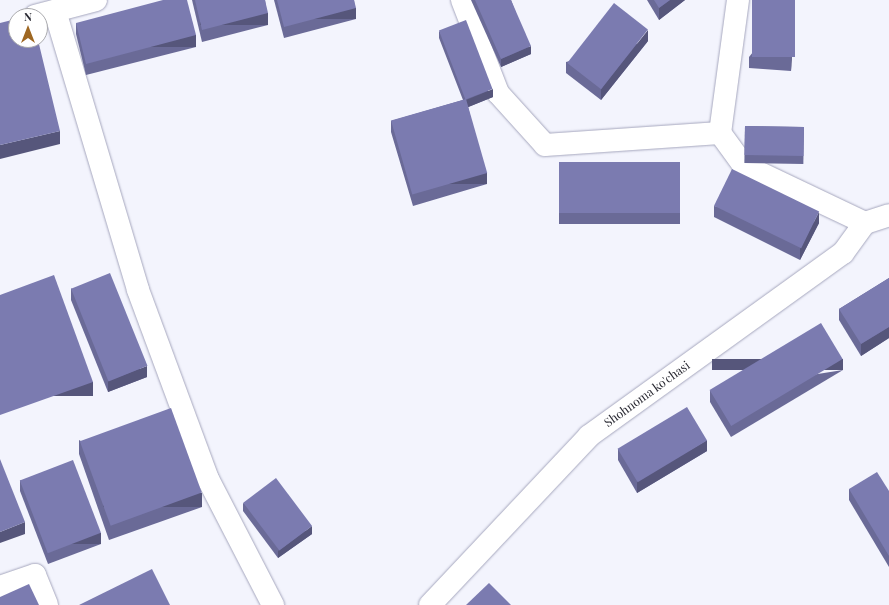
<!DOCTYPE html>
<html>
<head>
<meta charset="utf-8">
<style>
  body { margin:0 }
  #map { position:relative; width:889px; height:605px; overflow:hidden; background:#f3f4fd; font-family:"Playfair Display",serif }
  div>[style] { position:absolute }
  .roads { filter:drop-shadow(0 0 1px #a6a7be) drop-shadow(0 0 1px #a6a7be) }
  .minor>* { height:22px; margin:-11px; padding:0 11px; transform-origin:11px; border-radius:11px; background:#fff }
  .wall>* { inset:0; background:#6a6a97; transform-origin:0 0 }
  .shaded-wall>* { inset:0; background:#56567b; transform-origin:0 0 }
  .building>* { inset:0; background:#7b7bb0; transform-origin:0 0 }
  span { translate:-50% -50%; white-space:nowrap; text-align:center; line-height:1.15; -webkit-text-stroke:3px #fff; paint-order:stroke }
  .street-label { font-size:12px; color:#282831 }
  .north { position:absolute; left:8px; top:8px; width:40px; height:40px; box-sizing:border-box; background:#fff; border:1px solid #a9a9ad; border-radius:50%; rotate:0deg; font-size:11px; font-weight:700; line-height:16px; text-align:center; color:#282831 }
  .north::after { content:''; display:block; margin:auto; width:14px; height:18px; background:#9e6722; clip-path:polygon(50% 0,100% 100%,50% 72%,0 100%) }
</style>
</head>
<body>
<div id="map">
  <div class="roads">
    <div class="minor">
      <div style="left:462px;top:0;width:100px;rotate:68.8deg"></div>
      <div style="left:498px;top:93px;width:70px;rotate:47.9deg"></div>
      <div style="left:545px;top:145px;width:175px;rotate:-3.9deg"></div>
      <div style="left:738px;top:0;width:134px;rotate:97.7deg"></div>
      <div style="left:720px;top:133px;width:39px;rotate:54deg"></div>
      <div style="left:743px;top:165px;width:135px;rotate:25.4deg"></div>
      <div style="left:55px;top:11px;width:291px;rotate:73.4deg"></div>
      <div style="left:138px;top:290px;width:202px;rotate:69.7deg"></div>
      <div style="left:208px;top:479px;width:142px;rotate:62.7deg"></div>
      <div style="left:35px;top:16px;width:63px;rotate:-14.7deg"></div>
      <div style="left:0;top:587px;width:37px;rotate:-19deg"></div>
      <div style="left:35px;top:575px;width:32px;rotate:68deg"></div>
      <div style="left:430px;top:605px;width:232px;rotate:-46.7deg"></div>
      <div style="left:589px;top:436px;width:313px;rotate:-35.8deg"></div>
      <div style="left:843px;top:253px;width:37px;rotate:-54deg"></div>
      <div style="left:865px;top:223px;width:25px;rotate:-18deg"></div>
    </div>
  </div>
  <div class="wall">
    <div style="clip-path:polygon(192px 0,265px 0,268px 25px,202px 42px)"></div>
    <div style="clip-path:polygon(274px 0,354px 0,356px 19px,284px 38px)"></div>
    <div style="clip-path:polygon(471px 0,511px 0,531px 54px,501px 67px)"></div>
    <div style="clip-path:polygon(647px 0,685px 0,659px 20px)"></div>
    <div style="clip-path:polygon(795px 0,791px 71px,749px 68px,749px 57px)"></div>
    <div style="clip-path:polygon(76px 23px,196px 47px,86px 75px,76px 34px)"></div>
    <div style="clip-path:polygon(439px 31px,493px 97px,468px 107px,487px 184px,413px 206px,391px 132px,391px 121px,463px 100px,439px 38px)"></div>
    <div style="clip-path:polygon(648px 41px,601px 100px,566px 73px,566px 62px)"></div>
    <div style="left:745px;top:126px;width:59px;height:37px;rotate:1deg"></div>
    <div style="left:680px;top:162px;width:62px;height:121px;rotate:90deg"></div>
    <div style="clip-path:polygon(714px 206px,819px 223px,800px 260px,714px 217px)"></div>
    <div style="clip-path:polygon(889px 278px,889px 338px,861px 356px,839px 320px,839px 309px)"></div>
    <div style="clip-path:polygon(71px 288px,147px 377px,108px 392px,71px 300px)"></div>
    <div style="clip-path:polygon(843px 370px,731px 437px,710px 402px,710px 391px)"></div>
    <div style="clip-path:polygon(79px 440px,202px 507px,109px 540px,79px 454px)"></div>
    <div style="clip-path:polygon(618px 449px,707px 451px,637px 493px,618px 460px)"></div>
    <div style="clip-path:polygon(20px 480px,101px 544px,48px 564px,20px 491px)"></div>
    <div style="clip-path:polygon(849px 489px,889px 491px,889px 567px,849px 500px)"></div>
    <div style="clip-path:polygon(243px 503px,312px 534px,278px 558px,243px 511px)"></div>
  </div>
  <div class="shaded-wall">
    <div style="clip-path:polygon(670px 0,685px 0,659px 20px,659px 8px)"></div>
    <div style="clip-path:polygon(795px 0,795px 1px,791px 71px,791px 60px)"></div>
    <div style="left:356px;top:8px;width:11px;height:74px;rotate:90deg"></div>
    <div style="left:268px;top:13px;width:12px;height:68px;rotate:90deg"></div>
    <div style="clip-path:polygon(648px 30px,648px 41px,601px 100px,601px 89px)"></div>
    <div style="left:196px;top:35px;width:12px;height:114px;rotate:90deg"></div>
    <div style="clip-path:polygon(531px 46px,531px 54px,501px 67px,501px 59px)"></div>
    <div style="clip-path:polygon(493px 89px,493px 97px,466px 108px,466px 100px)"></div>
    <div style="clip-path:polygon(60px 131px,60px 144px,0 159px,0 145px)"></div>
    <div style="left:487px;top:173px;width:11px;height:77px;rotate:90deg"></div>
    <div style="clip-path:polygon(819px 212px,819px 223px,800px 260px,800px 249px)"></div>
    <div style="clip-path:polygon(889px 327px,889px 338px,861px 356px,861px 344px)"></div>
    <div style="left:843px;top:359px;width:11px;height:131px;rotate:90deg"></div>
    <div style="clip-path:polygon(147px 366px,147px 377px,108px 392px,108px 381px)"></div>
    <div style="left:93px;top:382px;width:14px;height:99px;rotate:90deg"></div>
    <div style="clip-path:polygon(707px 440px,707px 451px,637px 493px,637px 481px)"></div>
    <div style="left:202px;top:493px;width:14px;height:99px;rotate:90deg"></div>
    <div style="clip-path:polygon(25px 522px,25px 534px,0 543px,0 532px)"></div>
    <div style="clip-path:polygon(312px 526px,312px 534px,278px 558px,278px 551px)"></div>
    <div style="left:101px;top:533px;width:11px;height:57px;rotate:90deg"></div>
  </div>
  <div class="building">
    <div style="clip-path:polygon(163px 0,187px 0,196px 35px,86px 64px,76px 23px)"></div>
    <div style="clip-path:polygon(195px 0,265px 0,268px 13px,202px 30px)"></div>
    <div style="clip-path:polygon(277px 0,354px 0,356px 8px,284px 27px)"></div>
    <div style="clip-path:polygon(475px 0,511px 0,531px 46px,501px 59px)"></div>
    <div style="clip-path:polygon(654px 0,670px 0,659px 8px)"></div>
    <div style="left:752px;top:0;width:43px;height:57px"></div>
    <div style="left:614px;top:3px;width:43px;height:76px;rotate:38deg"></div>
    <div style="clip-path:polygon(16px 19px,16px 40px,38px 40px,60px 131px,0 145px,0 23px)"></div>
    <div style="left:466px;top:20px;width:74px;height:29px;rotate:69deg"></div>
    <div style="left:466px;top:99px;width:77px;height:78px;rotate:74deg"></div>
    <div style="left:745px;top:126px;width:59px;height:29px;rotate:1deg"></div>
    <div style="left:680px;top:162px;width:51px;height:121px;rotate:90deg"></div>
    <div style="left:732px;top:169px;width:97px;height:41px;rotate:26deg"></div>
    <div style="left:110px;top:273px;width:100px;height:42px;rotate:68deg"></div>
    <div style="clip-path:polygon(54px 275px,93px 382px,0 415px,0 295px)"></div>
    <div style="clip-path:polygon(889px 278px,889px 327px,861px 344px,839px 309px)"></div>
    <div style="left:821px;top:323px;width:42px;height:130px;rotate:59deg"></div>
    <div style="left:687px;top:407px;width:39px;height:81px;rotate:59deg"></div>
    <div style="left:171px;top:408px;width:90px;height:97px;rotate:70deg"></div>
    <div style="clip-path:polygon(0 459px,25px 522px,0 532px)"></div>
    <div style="left:73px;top:460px;width:78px;height:57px;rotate:69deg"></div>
    <div style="clip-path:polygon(877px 472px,889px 491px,889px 556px,849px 489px)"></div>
    <div style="left:276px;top:478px;width:60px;height:41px;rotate:53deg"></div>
    <div style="clip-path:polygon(152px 569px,170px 605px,79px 605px)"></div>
    <div style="clip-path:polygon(489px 583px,511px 605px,466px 605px)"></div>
    <div style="clip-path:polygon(29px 584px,39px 605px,0 605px,0 597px)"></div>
  </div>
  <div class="street-label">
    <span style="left:647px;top:394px;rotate:-36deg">Shohnoma ko'chasi</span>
  </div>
  <div class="north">N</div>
</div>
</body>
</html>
